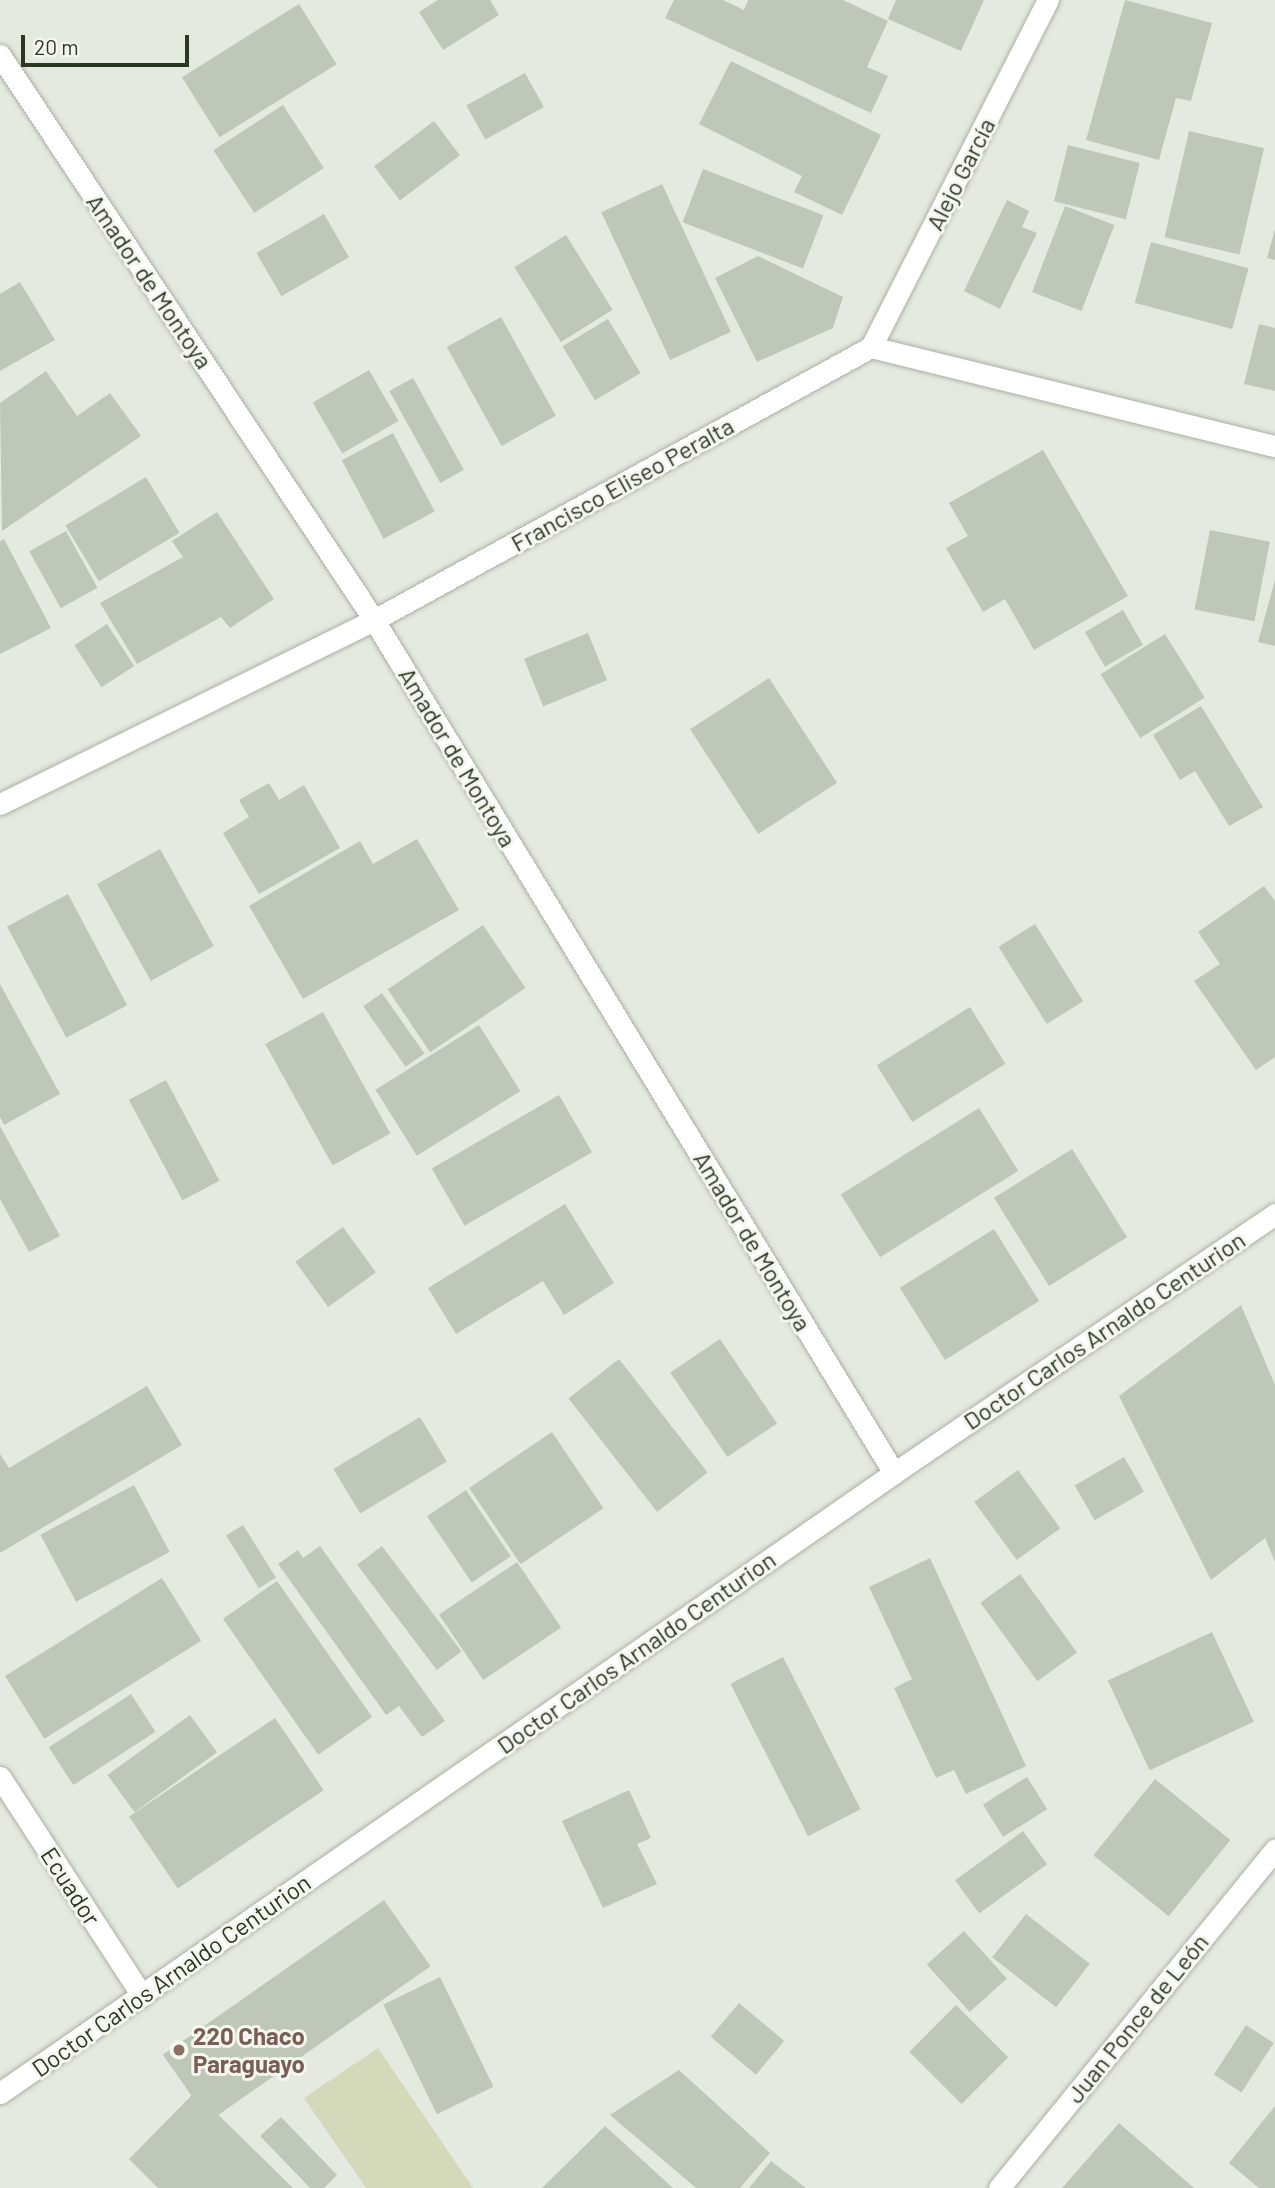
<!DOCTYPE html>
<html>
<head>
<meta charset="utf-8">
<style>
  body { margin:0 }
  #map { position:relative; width:1275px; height:2188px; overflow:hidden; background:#e5eae0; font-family:Barlow,sans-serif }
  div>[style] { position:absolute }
  .green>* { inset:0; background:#d4d9ba }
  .building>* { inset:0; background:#bfc7b8; transform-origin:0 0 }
  .roads { filter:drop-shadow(0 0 2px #a9b1a3) drop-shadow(0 0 2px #a9b1a3) }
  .minor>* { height:21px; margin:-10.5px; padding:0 10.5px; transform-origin:10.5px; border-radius:10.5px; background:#fff }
  .dots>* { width:19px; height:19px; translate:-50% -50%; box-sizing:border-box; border:4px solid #f4f6f0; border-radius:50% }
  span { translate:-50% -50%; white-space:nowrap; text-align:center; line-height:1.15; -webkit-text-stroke:6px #f4f6f0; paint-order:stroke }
  .street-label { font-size:24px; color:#2a3822 }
  .education-label { font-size:24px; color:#785e54; font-weight:700 }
  .left { translate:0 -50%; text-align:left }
  .scale { position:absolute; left:21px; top:35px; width:168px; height:32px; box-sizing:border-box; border:4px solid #2a3822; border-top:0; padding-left:9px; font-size:21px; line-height:24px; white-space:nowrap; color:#2a3822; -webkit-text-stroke:5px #f4f6f0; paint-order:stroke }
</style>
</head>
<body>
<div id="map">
  <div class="green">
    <div style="clip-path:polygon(378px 2048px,473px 2188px,366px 2188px,304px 2098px)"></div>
  </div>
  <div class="building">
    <div style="clip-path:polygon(438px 0,490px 0,499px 15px,443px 50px,419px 12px)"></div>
    <div style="clip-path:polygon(674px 0,723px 0,744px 10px,748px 0,843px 0,888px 21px,867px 67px,888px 76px,871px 113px,665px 18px)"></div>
    <div style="clip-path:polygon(896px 0,984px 0,961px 51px,888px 19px)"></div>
    <div style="clip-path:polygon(1125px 0,1212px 23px,1191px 101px,1176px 98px,1159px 160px,1086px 140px)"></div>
    <div style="left:299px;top:4px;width:71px;height:138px;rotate:58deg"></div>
    <div style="clip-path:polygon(731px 61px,881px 135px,842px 215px,794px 192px,802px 176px,699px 124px)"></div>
    <div style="left:525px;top:73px;width:39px;height:67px;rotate:61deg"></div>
    <div style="left:283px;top:105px;width:75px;height:83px;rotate:57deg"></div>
    <div style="left:434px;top:121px;width:43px;height:75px;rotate:53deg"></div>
    <div style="left:1189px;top:131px;width:77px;height:109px;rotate:13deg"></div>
    <div style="left:1068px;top:145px;width:74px;height:58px;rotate:14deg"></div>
    <div style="left:703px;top:169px;width:129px;height:57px;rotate:21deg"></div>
    <div style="left:662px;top:184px;width:163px;height:67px;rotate:65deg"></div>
    <div style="clip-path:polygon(1007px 200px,1029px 211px,1022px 227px,1037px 233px,1000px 309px,964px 291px)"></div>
    <div style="left:1065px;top:206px;width:53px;height:92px;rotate:21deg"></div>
    <div style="left:324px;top:214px;width:50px;height:78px;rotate:60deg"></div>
    <div style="clip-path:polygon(1275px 229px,1275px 260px,1267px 258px)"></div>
    <div style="left:566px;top:235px;width:88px;height:61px;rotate:58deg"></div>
    <div style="left:1151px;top:242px;width:101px;height:63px;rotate:15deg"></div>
    <div style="clip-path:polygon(758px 256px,843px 297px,833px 328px,757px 362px,715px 278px)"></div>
    <div style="clip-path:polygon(20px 282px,55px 340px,0 371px,0 294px)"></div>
    <div style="left:501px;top:317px;width:113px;height:62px;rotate:61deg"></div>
    <div style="left:608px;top:319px;width:63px;height:53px;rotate:59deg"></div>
    <div style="clip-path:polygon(1259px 324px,1275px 328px,1275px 391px,1244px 384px)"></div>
    <div style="left:369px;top:370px;width:59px;height:65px;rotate:60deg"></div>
    <div style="clip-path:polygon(46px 371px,77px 416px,110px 393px,141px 436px,2px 531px,0 403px)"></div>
    <div style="left:413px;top:378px;width:105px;height:27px;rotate:61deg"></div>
    <div style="left:393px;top:433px;width:89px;height:58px;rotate:62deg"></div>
    <div style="clip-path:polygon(1043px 450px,1128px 596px,1034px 650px,1005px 599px,983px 612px,946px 548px,968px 536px,949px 503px)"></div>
    <div style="left:146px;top:477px;width:65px;height:94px;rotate:59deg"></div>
    <div style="clip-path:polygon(217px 512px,274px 599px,230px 628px,221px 617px,137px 664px,100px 603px,183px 557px,172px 541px)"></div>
    <div style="left:1210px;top:530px;width:61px;height:81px;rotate:11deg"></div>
    <div style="left:66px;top:531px;width:65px;height:42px;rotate:61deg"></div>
    <div style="clip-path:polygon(4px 539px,51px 628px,0 654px,0 541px)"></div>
    <div style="clip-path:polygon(1275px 580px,1275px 646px,1258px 642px)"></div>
    <div style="left:1123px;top:610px;width:40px;height:44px;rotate:60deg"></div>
    <div style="left:107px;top:624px;width:50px;height:39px;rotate:57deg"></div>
    <div style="left:588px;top:633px;width:51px;height:69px;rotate:68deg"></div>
    <div style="left:1165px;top:634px;width:75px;height:76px;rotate:58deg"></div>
    <div style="left:769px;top:678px;width:125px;height:94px;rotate:57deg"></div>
    <div style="clip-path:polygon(1201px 706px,1263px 807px,1229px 826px,1195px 771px,1180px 780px,1153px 735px)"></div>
    <div style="clip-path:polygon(269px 783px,279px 800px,304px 785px,340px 848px,259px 894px,223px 833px,249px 817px,239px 800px)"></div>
    <div style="clip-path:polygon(417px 839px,459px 910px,303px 999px,249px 906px,360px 841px,373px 864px)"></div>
    <div style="left:160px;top:849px;width:111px;height:72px;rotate:61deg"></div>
    <div style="clip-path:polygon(1264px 886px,1275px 901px,1275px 1057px,1256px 1070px,1194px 981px,1220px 964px,1198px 932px)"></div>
    <div style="left:68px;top:894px;width:126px;height:69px;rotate:62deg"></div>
    <div style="left:1035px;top:924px;width:91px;height:43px;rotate:58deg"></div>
    <div style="left:483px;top:925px;width:76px;height:115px;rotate:56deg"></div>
    <div style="clip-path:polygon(0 984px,60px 1094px,4px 1125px,0 1117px)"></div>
    <div style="left:382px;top:993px;width:74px;height:23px;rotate:55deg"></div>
    <div style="left:970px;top:1007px;width:67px;height:110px;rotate:58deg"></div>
    <div style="left:323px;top:1012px;width:139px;height:66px;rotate:61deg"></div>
    <div style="left:479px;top:1025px;width:78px;height:122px;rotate:58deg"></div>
    <div style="left:166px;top:1080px;width:114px;height:42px;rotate:62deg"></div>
    <div style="left:559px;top:1095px;width:66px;height:147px;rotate:60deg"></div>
    <div style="left:979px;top:1108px;width:74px;height:163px;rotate:58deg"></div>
    <div style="clip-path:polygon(0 1126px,60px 1236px,29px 1252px,0 1199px)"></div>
    <div style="left:1072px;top:1149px;width:104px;height:92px;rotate:58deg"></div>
    <div style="clip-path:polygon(565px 1204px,614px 1283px,564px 1315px,543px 1281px,456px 1334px,428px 1288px)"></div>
    <div style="left:343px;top:1227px;width:56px;height:59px;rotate:54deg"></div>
    <div style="left:994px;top:1229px;width:85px;height:111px;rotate:58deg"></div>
    <div style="clip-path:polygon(1241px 1305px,1275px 1385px,1275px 1562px,1265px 1538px,1211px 1580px,1119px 1396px)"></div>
    <div style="left:720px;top:1339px;width:102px;height:60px;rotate:56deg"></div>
    <div style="left:619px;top:1359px;width:144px;height:64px;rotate:52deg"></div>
    <div style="clip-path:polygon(147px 1386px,182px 1445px,0 1553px,0 1454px,9px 1468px)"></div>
    <div style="left:420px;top:1417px;width:52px;height:101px;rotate:59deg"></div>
    <div style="left:552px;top:1432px;width:92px;height:100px;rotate:56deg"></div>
    <div style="left:1124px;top:1457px;width:40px;height:57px;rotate:60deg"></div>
    <div style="left:1018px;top:1470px;width:72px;height:54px;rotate:54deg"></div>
    <div style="left:134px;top:1485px;width:76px;height:106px;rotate:62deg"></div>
    <div style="left:466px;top:1490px;width:80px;height:47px;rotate:56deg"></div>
    <div style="left:243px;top:1525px;width:62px;height:20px;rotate:58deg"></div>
    <div style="clip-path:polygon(320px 1546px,445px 1721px,422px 1737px,399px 1706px,386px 1715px,278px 1564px,298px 1550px,303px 1558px)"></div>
    <div style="left:382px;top:1546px;width:132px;height:31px;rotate:53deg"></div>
    <div style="clip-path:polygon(930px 1558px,1026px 1766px,966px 1794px,954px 1770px,936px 1778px,894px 1688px,912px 1679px,869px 1587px)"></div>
    <div style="left:517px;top:1562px;width:79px;height:94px;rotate:56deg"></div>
    <div style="left:1020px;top:1574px;width:97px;height:49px;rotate:54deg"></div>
    <div style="left:162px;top:1578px;width:74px;height:185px;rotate:58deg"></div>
    <div style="left:277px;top:1581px;width:166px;height:66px;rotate:55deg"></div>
    <div style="left:1212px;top:1632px;width:99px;height:115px;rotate:65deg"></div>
    <div style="left:783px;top:1657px;width:171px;height:59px;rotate:63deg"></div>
    <div style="left:131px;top:1694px;width:45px;height:98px;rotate:57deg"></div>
    <div style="left:190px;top:1715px;width:46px;height:102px;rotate:54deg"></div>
    <div style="left:275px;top:1718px;width:87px;height:176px;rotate:56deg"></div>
    <div style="left:1027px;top:1777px;width:38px;height:52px;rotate:58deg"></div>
    <div style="left:1155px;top:1779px;width:97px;height:98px;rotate:39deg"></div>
    <div style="clip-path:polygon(629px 1790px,651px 1838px,637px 1844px,657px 1884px,603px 1908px,562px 1821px)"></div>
    <div style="left:1023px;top:1831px;width:41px;height:84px;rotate:54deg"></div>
    <div style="left:384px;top:1900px;width:81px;height:270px;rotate:55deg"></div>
    <div style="left:1026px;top:1914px;width:81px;height:55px;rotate:38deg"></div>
    <div style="left:964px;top:1931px;width:64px;height:50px;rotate:48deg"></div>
    <div style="left:440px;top:1977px;width:122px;height:63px;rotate:64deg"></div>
    <div style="left:739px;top:2003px;width:59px;height:44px;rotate:40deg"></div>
    <div style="left:956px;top:2005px;width:74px;height:66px;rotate:45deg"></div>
    <div style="left:1246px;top:2025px;width:33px;height:59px;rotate:33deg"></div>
    <div style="clip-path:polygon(679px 2070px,770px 2153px,740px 2188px,696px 2188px,610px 2115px)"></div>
    <div style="clip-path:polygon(195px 2092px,293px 2188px,158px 2188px,129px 2159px)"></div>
    <div style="clip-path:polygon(1275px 2106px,1275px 2188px,1259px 2188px,1229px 2163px)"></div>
    <div style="clip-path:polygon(281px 2117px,337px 2175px,324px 2188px,310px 2188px,260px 2136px)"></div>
    <div style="clip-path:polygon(1119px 2123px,1194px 2188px,1062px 2188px)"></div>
    <div style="clip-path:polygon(605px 2126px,673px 2188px,542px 2188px)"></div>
    <div style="clip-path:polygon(771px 2161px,806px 2188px,749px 2188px)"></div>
  </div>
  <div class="roads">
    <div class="minor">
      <div style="left:0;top:55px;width:678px;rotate:56.5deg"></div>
      <div style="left:374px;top:620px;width:999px;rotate:58.63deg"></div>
      <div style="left:871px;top:347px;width:390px;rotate:-63deg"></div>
      <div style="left:0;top:804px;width:417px;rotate:-26.2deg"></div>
      <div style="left:374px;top:620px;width:567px;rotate:-28.78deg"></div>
      <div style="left:871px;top:347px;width:416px;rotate:13.8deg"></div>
      <div style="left:0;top:1777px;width:261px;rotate:57deg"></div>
      <div style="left:0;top:2093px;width:1088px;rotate:-34.74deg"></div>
      <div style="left:894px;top:1473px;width:461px;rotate:-34.2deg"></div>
      <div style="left:999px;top:2188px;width:437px;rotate:-50.8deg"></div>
    </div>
  </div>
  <div class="dots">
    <div style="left:179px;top:2050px;background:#8d6e63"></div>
  </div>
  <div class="street-label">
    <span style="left:960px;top:174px;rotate:-63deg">Alejo García</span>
    <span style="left:150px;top:281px;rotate:56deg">Amador de Montoya</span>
    <span style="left:622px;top:484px;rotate:-29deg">Francisco Eliseo Peralta</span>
    <span style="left:458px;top:757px;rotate:59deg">Amador de Montoya</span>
    <span style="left:753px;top:1241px;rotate:59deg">Amador de Montoya</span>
    <span style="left:1104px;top:1330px;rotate:-34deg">Doctor Carlos Arnaldo Centurion</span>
    <span style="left:636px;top:1652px;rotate:-35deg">Doctor Carlos Arnaldo Centurion</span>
    <span style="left:71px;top:1886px;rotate:57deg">Ecuador</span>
    <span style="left:171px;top:1975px;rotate:-35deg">Doctor Carlos Arnaldo Centurion</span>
    <span style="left:1137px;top:2018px;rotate:-51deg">Juan Ponce de León</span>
  </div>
  <div class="education-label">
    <span class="left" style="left:193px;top:2050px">220 Chaco<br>Paraguayo</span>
  </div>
  <div class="scale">20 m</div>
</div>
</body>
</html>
